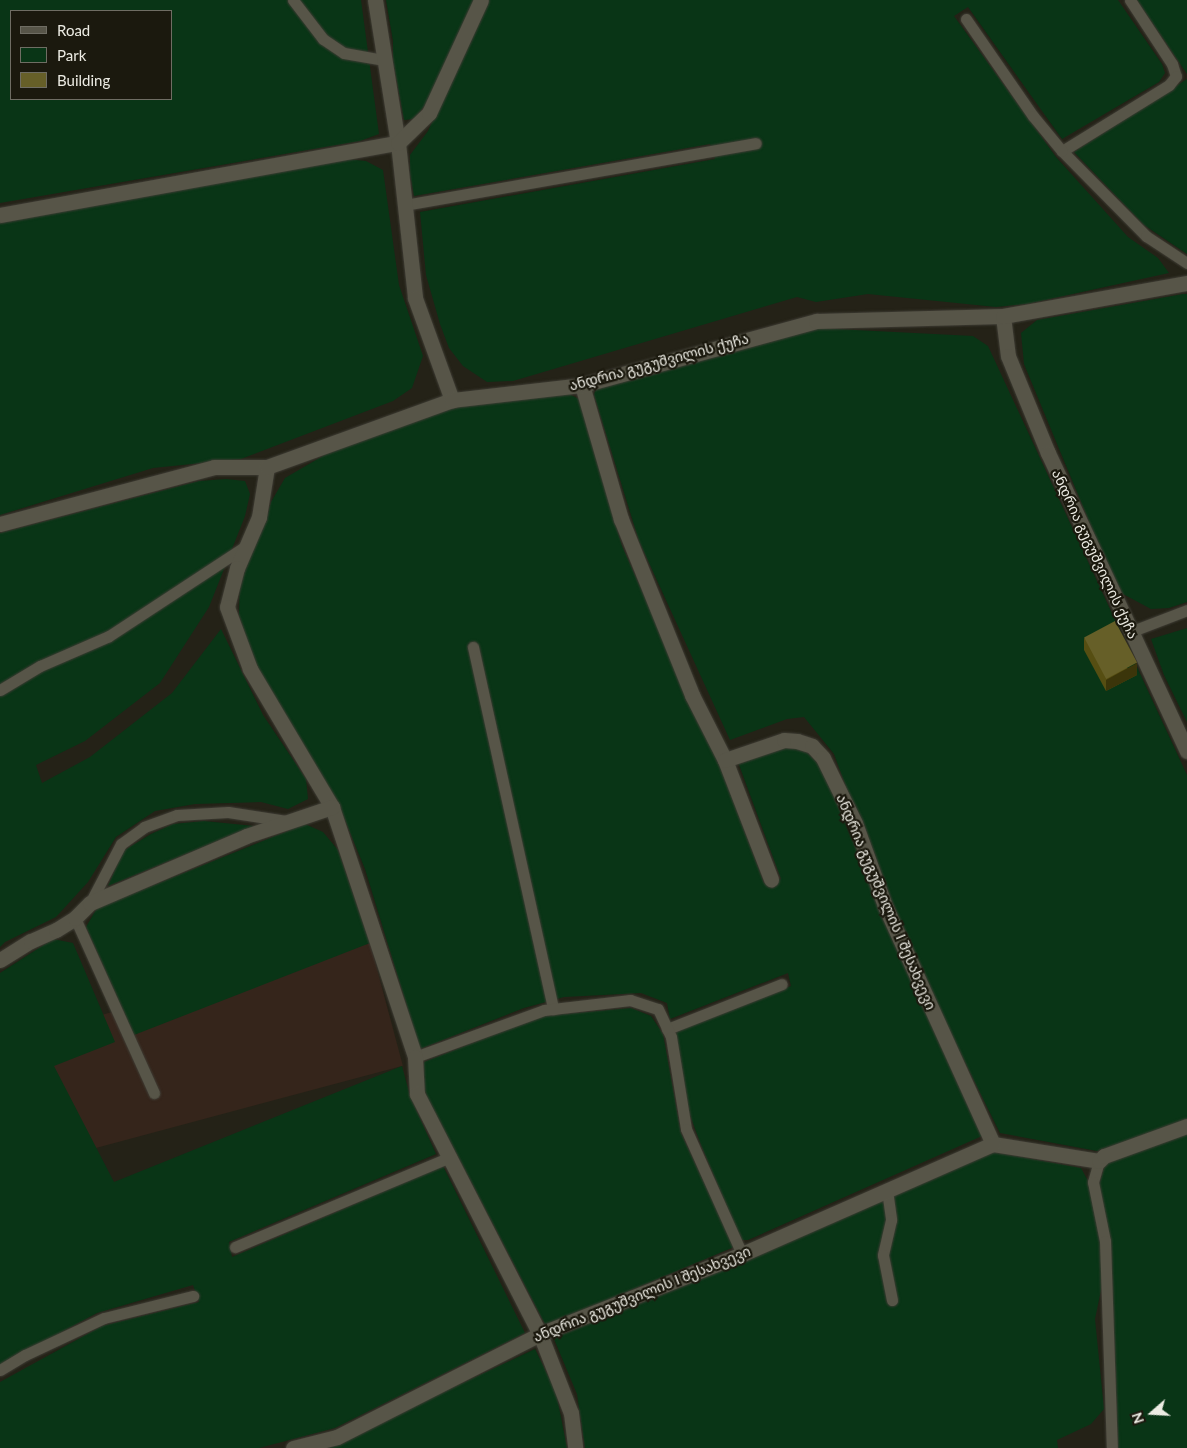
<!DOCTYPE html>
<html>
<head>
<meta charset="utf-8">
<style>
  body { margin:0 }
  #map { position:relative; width:1187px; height:1448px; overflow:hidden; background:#242217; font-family:Lato,"Noto Sans Georgian",sans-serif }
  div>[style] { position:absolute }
  .industrial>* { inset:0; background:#35251b; transform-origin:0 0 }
  .green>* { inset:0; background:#093516 }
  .roads { filter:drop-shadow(0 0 1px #3e3c34) drop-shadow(0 0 1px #3e3c34) }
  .lane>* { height:11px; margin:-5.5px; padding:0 5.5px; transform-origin:5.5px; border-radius:5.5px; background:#575548 }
  .street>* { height:15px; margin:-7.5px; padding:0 7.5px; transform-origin:7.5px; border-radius:7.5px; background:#575548 }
  .wall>* { inset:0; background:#564e12 }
  .shaded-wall>* { inset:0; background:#3b350a }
  .building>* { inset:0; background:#665f28; transform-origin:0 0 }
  span { translate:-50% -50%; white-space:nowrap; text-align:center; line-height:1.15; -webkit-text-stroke:4.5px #1b190e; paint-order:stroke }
  .street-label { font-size:14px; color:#ecebe3 }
  .legend { position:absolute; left:10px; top:10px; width:162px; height:90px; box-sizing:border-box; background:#1b190e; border:1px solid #6f6d63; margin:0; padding:6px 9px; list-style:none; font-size:15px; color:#ecebe3 }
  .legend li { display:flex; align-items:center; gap:10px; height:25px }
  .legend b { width:25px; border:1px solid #6f6d63 }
  .north { position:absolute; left:1127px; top:1388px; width:50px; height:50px; -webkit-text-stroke:4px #1b190e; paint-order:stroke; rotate:251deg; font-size:14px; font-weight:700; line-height:20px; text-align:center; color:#ecebe3 }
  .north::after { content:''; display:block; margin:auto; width:18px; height:22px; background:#ecebe3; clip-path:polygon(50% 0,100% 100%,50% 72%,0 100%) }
</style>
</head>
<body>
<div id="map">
  <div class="industrial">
    <div style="left:370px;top:943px;width:127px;height:339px;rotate:75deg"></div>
  </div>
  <div class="green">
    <div style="clip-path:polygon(evenodd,0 0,361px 0,379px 134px,360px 141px,0 203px,0 0,11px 11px,171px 11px,171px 99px,11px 99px,11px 11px)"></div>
    <div style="clip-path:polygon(386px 0,474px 0,427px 103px,414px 119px,404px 120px,393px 61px,393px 41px)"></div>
    <div style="clip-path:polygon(488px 0,1118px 0,1162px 64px,1165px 73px,1159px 82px,1062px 139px,968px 7px,954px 16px,1056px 157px,1128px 237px,1158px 258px,1169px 273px,1027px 304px,996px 307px,868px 294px,816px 302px,797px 297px,513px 381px,487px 382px,463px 366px,449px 348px,440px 324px,426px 275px,420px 212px,715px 159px,710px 144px,414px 196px,410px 174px,410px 155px,428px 131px)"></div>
    <div style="clip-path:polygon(1137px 0,1187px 0,1187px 74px)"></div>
    <div style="clip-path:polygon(1187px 79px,1187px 254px,1144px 225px,1074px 152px)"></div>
    <div style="clip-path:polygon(346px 159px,366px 161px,383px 170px,399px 285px,423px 356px,412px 388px,393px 401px,241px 459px,153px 468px,0 515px,0 219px)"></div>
    <div style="clip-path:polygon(1183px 294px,1187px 294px,1187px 602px,1169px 608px,1151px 609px,1123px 594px,1110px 572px,1024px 364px,1021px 333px,1037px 320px)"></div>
    <div style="clip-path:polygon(816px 328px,973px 336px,988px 346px,1187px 775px,1187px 1119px,1177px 1124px,1097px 1151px,1000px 1133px,896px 923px,834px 754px,804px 717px,787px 719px,730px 740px,639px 541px,594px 395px,596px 387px)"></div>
    <div style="clip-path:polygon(569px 394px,579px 399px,622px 546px,718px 761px,764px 883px,781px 879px,738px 762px,782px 747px,800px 746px,821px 766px,982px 1136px,748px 1240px,741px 1240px,701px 1145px,690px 1115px,674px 1031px,791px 986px,788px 973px,670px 1019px,667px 1003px,641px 993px,564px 997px,524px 1008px,420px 1049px,365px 869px,338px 803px,255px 666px,239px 615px,240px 575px,266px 520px,271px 502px,285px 478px,340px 446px,456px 405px)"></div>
    <div style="clip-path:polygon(226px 479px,245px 481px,250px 494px,245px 516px,209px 607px,160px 683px,85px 741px,36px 765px,42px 783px,90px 757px,172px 693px,221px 629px,263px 715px,306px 779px,308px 799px,288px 809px,261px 802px,195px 804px,155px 811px,116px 837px,88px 882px,56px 917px,5px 942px,0 947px,0 533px,199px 481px)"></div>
    <div style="clip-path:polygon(1187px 628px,1187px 722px,1164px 675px,1151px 639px)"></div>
    <div style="clip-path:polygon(204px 821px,254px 826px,108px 886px,123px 851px,151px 834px,173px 824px)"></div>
    <div style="clip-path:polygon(305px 824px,323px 832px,338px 850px,370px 943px,134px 1035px,86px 927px,97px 908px)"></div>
    <div style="clip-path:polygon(53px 939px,73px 943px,115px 1042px,54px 1066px,114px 1182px,402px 1066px,410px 1096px,436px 1154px,229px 1242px,232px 1257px,443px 1166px,525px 1333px,335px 1428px,259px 1448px,0 1448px,0 1382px,102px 1326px,199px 1302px,193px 1285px,97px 1313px,0 1365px,0 973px)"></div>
    <div style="clip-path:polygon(631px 1008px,651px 1016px,663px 1034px,681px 1133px,734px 1247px,546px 1326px,427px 1097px,422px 1083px,424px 1062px,541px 1016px)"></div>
    <div style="clip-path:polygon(1187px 1131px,1187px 1448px,1118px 1448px,1115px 1356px,1105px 1212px,1099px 1185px,1105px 1164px,1127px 1152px)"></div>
    <div style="clip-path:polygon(994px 1152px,1081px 1168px,1088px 1181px,1106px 1266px,1095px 1319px,1104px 1409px,1091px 1424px,1057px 1440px,1058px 1448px,585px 1448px,577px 1394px,554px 1339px,569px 1330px)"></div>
    <div style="clip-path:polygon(535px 1349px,556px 1392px,567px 1448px,313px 1448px,339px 1441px)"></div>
  </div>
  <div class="roads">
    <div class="lane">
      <div style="left:293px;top:0;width:49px;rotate:52.4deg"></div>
      <div style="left:323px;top:39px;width:25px;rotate:34deg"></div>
      <div style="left:344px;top:53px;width:41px;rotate:9.9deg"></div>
      <div style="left:1130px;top:0;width:77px;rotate:56.7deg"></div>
      <div style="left:1172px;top:64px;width:13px;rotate:72deg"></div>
      <div style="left:1176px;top:76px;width:11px;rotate:128deg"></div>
      <div style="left:1169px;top:85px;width:126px;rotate:148.3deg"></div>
      <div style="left:1062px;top:151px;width:120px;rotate:45.3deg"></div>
      <div style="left:1146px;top:236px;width:49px;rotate:33.4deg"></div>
      <div style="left:966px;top:19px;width:118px;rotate:55.4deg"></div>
      <div style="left:1033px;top:116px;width:45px;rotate:50.4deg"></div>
      <div style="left:405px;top:205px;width:356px;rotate:-10deg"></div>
      <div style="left:1130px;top:632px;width:61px;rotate:-21.1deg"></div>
      <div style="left:473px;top:647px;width:371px;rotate:77.5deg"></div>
      <div style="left:0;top:690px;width:47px;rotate:-31deg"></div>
      <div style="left:40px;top:666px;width:75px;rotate:-23.5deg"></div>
      <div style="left:109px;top:636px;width:164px;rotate:-33.3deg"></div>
      <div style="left:90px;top:903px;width:67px;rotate:-62.3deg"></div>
      <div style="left:121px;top:844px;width:29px;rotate:-36deg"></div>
      <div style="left:144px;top:827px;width:35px;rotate:-20deg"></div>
      <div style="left:177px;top:815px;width:51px;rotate:-3.4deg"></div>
      <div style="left:228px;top:812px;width:59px;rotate:8.8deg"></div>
      <div style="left:75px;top:918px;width:192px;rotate:65.7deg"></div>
      <div style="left:667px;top:1029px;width:123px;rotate:-21.4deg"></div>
      <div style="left:415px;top:1057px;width:137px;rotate:-20deg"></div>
      <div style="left:544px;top:1010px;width:87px;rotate:-6.6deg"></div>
      <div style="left:630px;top:1000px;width:29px;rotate:18deg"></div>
      <div style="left:658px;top:1009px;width:31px;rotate:65deg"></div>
      <div style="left:671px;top:1037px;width:93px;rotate:80.7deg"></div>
      <div style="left:686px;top:1129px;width:137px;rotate:65.9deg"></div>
      <div style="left:1099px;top:1161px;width:22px;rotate:106deg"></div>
      <div style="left:1093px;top:1182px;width:60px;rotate:78.5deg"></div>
      <div style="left:1105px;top:1241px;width:207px;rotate:88.1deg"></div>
      <div style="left:887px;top:1190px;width:30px;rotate:82deg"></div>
      <div style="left:891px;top:1220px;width:36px;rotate:103deg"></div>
      <div style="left:883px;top:1255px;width:46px;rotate:78.7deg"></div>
      <div style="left:235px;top:1247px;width:233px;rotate:-22.7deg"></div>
      <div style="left:0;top:1370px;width:29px;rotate:-31deg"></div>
      <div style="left:25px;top:1355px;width:87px;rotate:-25.1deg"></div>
      <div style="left:104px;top:1318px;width:92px;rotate:-13.9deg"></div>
    </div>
    <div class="street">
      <div style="left:375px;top:0;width:145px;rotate:80.9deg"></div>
      <div style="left:398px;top:143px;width:156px;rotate:83.7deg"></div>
      <div style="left:415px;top:298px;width:109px;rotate:70.1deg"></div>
      <div style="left:0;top:215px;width:404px;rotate:-10.3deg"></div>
      <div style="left:398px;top:143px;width:43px;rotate:-44.1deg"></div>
      <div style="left:429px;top:113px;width:124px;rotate:-65.3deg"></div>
      <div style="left:1003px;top:316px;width:40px;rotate:82.9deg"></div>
      <div style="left:1008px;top:356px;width:105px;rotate:67.6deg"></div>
      <div style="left:1048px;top:453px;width:329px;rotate:65deg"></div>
      <div style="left:582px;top:385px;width:140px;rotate:73.8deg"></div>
      <div style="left:621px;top:519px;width:190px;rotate:68deg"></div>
      <div style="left:692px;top:695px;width:73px;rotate:63.1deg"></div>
      <div style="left:725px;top:760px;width:128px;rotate:68.9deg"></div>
      <div style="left:267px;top:467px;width:51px;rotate:99.1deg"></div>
      <div style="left:259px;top:517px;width:56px;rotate:113.3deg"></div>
      <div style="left:237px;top:568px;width:40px;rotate:104.4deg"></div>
      <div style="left:227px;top:607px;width:66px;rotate:69.6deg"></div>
      <div style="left:250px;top:669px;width:161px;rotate:59.3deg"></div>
      <div style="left:332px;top:807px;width:263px;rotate:71.6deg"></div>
      <div style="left:415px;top:1057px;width:37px;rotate:87deg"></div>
      <div style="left:417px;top:1094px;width:270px;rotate:62.9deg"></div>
      <div style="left:540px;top:1334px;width:85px;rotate:68.6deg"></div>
      <div style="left:571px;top:1413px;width:35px;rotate:83deg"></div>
      <div style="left:0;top:524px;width:221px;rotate:-14.9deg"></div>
      <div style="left:214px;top:467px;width:53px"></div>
      <div style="left:267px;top:467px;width:197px;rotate:-19.9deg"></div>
      <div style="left:452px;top:400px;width:131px;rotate:-6.6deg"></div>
      <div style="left:582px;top:385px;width:243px;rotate:-15.3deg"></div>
      <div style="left:816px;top:321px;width:187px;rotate:-1.5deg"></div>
      <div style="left:1003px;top:316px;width:187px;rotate:-10.2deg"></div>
      <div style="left:725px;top:760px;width:62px;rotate:-18.7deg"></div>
      <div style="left:784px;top:740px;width:13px;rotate:4deg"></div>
      <div style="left:797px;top:741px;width:16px;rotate:18deg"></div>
      <div style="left:812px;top:746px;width:16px;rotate:47deg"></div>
      <div style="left:823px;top:758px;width:72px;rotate:63.8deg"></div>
      <div style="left:855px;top:823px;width:88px;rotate:70.1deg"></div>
      <div style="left:885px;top:906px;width:261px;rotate:65.6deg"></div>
      <div style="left:993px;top:1144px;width:107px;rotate:9.1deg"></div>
      <div style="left:1099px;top:1161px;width:7px;rotate:-45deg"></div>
      <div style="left:1104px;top:1156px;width:88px;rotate:-19.9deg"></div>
      <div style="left:0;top:960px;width:36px;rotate:-32deg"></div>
      <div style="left:31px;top:941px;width:27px;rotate:-24deg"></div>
      <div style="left:56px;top:930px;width:22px;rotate:-32deg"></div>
      <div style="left:75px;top:918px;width:21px;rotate:-45deg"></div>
      <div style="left:90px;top:903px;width:170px;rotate:-23.2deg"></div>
      <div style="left:246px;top:836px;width:91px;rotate:-18.6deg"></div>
      <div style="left:293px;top:1448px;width:45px;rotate:-14deg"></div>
      <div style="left:337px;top:1437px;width:228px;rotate:-26.9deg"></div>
      <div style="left:540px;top:1334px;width:217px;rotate:-21.6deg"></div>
      <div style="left:742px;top:1254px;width:274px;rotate:-23.7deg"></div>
    </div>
  </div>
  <div class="wall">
    <div style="clip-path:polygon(1084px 638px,1137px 675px,1106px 691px,1084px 650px)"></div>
  </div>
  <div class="shaded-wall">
    <div style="clip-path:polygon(1137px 663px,1137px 675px,1106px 691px,1106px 680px)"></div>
  </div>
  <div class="building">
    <div style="left:1115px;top:621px;width:47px;height:35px;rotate:62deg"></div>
  </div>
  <div class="street-label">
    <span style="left:659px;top:362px;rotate:-15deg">ანდრია გუგუშვილის ქუჩა</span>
    <span style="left:1095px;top:554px;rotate:65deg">ანდრია გუგუშვილის ქუჩა</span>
    <span style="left:886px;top:902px;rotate:67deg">ანდრია გუგუშვილის I შესახვევი</span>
    <span style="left:642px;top:1294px;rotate:-22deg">ანდრია გუგუშვილის I შესახვევი</span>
  </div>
  <ul class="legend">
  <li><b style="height:6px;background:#575548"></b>Road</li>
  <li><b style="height:14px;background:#093516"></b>Park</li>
  <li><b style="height:14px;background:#665f28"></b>Building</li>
  </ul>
  <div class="north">N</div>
</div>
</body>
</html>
